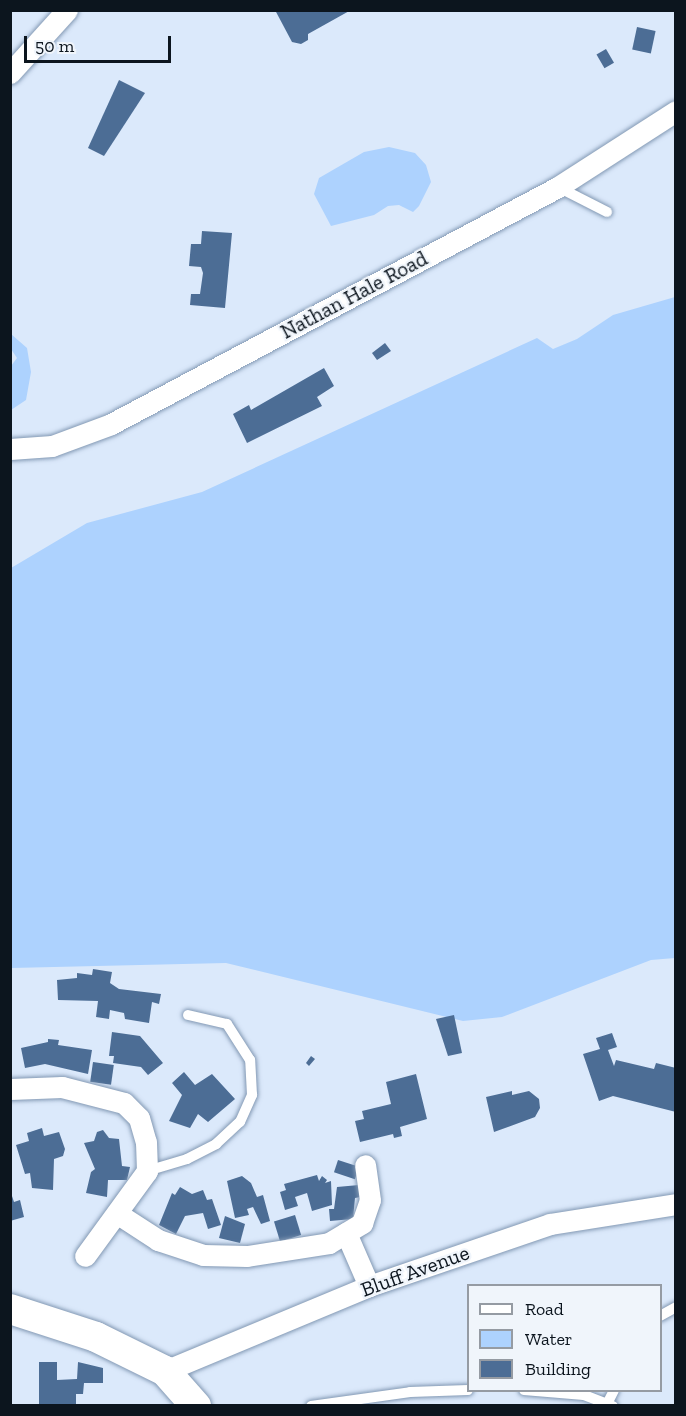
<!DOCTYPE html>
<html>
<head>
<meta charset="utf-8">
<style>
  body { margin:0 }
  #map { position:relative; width:686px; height:1416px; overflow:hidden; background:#dbe9fb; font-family:"Zilla Slab",serif }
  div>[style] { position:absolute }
  .water>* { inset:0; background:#add2fe }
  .building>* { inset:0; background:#4c6d95; transform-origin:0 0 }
  .roads { filter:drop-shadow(0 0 2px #8298b3) drop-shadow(0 0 2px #8298b3) }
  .lane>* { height:10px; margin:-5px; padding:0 5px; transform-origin:5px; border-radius:5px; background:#fff }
  .street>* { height:21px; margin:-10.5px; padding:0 10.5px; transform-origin:10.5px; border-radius:10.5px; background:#fff }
  .secondary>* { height:30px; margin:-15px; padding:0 15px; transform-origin:15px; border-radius:15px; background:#fff }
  span { translate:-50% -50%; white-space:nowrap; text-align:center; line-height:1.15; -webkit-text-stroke:4.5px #f0f5fb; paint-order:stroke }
  .street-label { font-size:21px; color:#0c151e }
  .frame { position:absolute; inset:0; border:12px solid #0c151e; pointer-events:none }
  .legend { position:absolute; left:467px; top:1284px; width:195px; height:108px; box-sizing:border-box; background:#f0f5fb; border:2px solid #959ba3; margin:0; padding:8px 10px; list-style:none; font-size:18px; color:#0c151e }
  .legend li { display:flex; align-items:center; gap:12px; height:30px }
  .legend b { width:30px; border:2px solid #959ba3 }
  .scale { position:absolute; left:24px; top:36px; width:147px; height:27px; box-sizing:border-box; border:3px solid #0c151e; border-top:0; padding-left:8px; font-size:18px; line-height:21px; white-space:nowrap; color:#0c151e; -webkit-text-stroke:4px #f0f5fb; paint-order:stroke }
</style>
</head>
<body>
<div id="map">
  <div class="water">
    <div style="clip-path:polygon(389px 147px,415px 153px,426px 165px,431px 182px,419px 206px,413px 212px,399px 205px,388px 206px,374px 215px,331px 226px,314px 194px,319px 178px,364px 152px)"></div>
    <div style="clip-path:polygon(675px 297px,675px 958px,651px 960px,502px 1017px,463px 1021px,226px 963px,11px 968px,11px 568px,87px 523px,202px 492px,537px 338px,553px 349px,577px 339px,613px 315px)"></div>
    <div style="clip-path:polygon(11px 334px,27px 348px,31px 372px,26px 400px,11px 410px,11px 366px,17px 358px,11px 349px)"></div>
  </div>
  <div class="building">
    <div style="clip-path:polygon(275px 10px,351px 10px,308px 34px,308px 40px,301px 44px,292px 42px)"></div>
    <div style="left:637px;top:27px;width:19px;height:23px;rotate:12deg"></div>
    <div style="left:606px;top:49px;width:16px;height:11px;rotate:60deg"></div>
    <div style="clip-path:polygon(119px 80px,145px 93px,104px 156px,88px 148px)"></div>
    <div style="clip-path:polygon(202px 231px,232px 233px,225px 308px,190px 305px,191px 294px,200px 294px,203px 273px,201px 267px,189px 266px,191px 244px,201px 244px)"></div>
    <div style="clip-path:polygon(385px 343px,391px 351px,377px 360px,372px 353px)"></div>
    <div style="clip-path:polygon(324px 368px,334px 386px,317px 397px,322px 406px,247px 443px,233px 414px,249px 405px,251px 410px)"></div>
    <div style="clip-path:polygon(93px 969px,112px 972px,110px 983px,119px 989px,161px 994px,159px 1004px,152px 1002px,149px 1023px,125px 1019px,124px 1013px,110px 1010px,109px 1019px,96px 1017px,98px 1001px,58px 1000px,57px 980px,77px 978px,77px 973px,92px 975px)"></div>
    <div style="clip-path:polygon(454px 1015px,462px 1053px,448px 1056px,436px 1019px)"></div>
    <div style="clip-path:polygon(112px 1032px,140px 1036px,163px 1063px,148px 1075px,141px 1067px,113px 1063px,114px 1056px,109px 1056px)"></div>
    <div style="clip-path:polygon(612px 1033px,617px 1047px,608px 1050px,614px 1066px,616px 1060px,654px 1069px,656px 1063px,676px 1068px,676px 1112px,613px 1096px,599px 1101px,583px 1054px,600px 1049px,596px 1038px)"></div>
    <div style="clip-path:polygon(48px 1039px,59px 1040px,58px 1045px,92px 1050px,88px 1074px,45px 1064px,25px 1068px,21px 1048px,48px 1042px)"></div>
    <div style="clip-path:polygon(311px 1056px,315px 1059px,309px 1066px,306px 1063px)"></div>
    <div style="left:93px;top:1062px;width:21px;height:20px;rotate:8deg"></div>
    <div style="clip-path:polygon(184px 1072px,195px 1085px,212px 1074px,235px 1099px,208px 1122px,198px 1114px,190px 1128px,169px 1121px,182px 1095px,172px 1083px)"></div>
    <div style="clip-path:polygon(416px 1074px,427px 1119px,400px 1127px,402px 1136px,394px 1138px,393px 1134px,360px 1142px,355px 1121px,364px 1119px,362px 1111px,391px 1104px,386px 1082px)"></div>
    <div style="clip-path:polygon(512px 1091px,512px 1095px,529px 1091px,539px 1099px,540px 1108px,535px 1117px,494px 1132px,486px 1097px)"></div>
    <div style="clip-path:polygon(42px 1128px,44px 1136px,59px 1132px,65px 1149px,63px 1156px,54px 1159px,53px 1190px,32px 1188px,30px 1173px,25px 1174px,16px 1145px,29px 1141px,27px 1133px)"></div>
    <div style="clip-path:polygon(103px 1130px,109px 1138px,119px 1139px,122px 1166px,130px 1167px,127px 1180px,108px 1180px,107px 1197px,86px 1193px,91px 1172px,95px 1169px,84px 1143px,94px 1141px,97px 1132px)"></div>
    <div style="left:338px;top:1160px;width:22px;height:13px;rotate:18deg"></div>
    <div style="clip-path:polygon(317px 1175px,319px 1181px,322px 1176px,327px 1180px,325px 1183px,331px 1181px,332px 1205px,312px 1211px,307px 1193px,295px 1197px,298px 1206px,285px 1210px,280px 1192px,286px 1190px,284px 1184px)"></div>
    <div style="clip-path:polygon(242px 1176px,251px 1183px,257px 1197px,263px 1195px,270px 1221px,261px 1224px,253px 1207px,247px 1209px,249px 1215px,235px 1218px,227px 1181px)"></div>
    <div style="clip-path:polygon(359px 1185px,360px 1197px,355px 1198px,353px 1219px,330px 1221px,329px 1209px,334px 1209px,337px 1187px)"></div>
    <div style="clip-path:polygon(180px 1187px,192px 1194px,203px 1190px,207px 1200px,212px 1199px,221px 1225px,208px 1229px,203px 1213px,185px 1216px,176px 1234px,159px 1225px,172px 1193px,175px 1195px)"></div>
    <div style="clip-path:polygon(10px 1190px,14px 1202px,20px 1200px,24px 1217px,10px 1221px)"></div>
    <div style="left:295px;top:1215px;width:21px;height:22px;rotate:73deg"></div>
    <div style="clip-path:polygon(225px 1216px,245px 1224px,240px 1243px,219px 1238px)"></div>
    <div style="clip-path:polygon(39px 1362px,57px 1362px,57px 1380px,77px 1379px,78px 1362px,103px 1368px,103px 1383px,84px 1383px,83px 1394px,76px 1394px,76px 1404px,39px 1404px)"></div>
  </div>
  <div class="roads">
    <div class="lane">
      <div style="left:558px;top:187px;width:55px;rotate:27deg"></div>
      <div style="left:147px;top:1171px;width:42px;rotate:-16.7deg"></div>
      <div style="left:187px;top:1159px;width:33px;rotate:-27deg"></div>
      <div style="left:216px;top:1144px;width:33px;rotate:-43deg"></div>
      <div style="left:240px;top:1122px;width:30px;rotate:-66deg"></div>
      <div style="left:252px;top:1095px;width:35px;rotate:-93deg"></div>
      <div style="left:250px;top:1060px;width:43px;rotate:-122.6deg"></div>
      <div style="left:227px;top:1024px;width:40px;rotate:-167deg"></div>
      <div style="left:660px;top:1316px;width:18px;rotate:-29deg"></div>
      <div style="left:524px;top:1390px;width:60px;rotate:4.8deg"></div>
      <div style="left:584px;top:1395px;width:31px;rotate:21deg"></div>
      <div style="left:608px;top:1402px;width:13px;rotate:-63deg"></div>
      <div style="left:311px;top:1406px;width:100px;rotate:-8deg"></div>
      <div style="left:410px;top:1392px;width:58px;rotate:-2deg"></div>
    </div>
    <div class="street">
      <div style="left:10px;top:73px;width:85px;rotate:-47.9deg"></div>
      <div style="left:10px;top:449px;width:42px;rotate:-4.1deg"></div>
      <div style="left:52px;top:446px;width:63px;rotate:-20.4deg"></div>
      <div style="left:111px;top:424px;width:506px;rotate:-27.93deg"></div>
      <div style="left:558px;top:187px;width:140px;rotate:-32.8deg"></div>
      <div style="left:10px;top:1089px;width:52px;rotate:-2.2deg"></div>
      <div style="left:62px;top:1087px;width:64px;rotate:14.5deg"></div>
      <div style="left:124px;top:1103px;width:21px;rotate:45deg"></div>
      <div style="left:139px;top:1118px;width:25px;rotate:74deg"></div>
      <div style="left:146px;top:1142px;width:29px;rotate:88deg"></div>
      <div style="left:147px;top:1171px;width:105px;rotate:126.1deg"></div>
      <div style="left:118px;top:1214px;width:48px;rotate:33deg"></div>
      <div style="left:158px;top:1240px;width:47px;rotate:18.4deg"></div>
      <div style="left:203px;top:1255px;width:44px;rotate:1.3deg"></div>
      <div style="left:247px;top:1256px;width:83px;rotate:-9deg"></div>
      <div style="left:329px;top:1243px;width:39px;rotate:-31deg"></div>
      <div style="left:362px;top:1223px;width:24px;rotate:-71deg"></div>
      <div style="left:370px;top:1200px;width:35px;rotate:-98deg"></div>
      <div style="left:346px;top:1233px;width:58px;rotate:66.5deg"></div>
      <div style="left:165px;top:1371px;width:221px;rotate:-22.6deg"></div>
      <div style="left:369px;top:1286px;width:191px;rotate:-18.9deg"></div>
      <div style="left:550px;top:1224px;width:128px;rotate:-9deg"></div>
    </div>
    <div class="secondary">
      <div style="left:10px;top:1309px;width:90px;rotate:18deg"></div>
      <div style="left:96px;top:1337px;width:77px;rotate:26.2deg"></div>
      <div style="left:165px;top:1371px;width:47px;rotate:48.5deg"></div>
    </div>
  </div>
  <div class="street-label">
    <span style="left:354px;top:295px;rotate:-28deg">Nathan Hale Road</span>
    <span style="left:415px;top:1271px;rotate:-20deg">Bluff Avenue</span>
  </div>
  <div class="frame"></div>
  <ul class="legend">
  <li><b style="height:8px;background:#fff"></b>Road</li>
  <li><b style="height:16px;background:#add2fe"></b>Water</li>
  <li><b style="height:16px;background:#4c6d95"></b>Building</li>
  </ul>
  <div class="scale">50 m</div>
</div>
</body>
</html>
